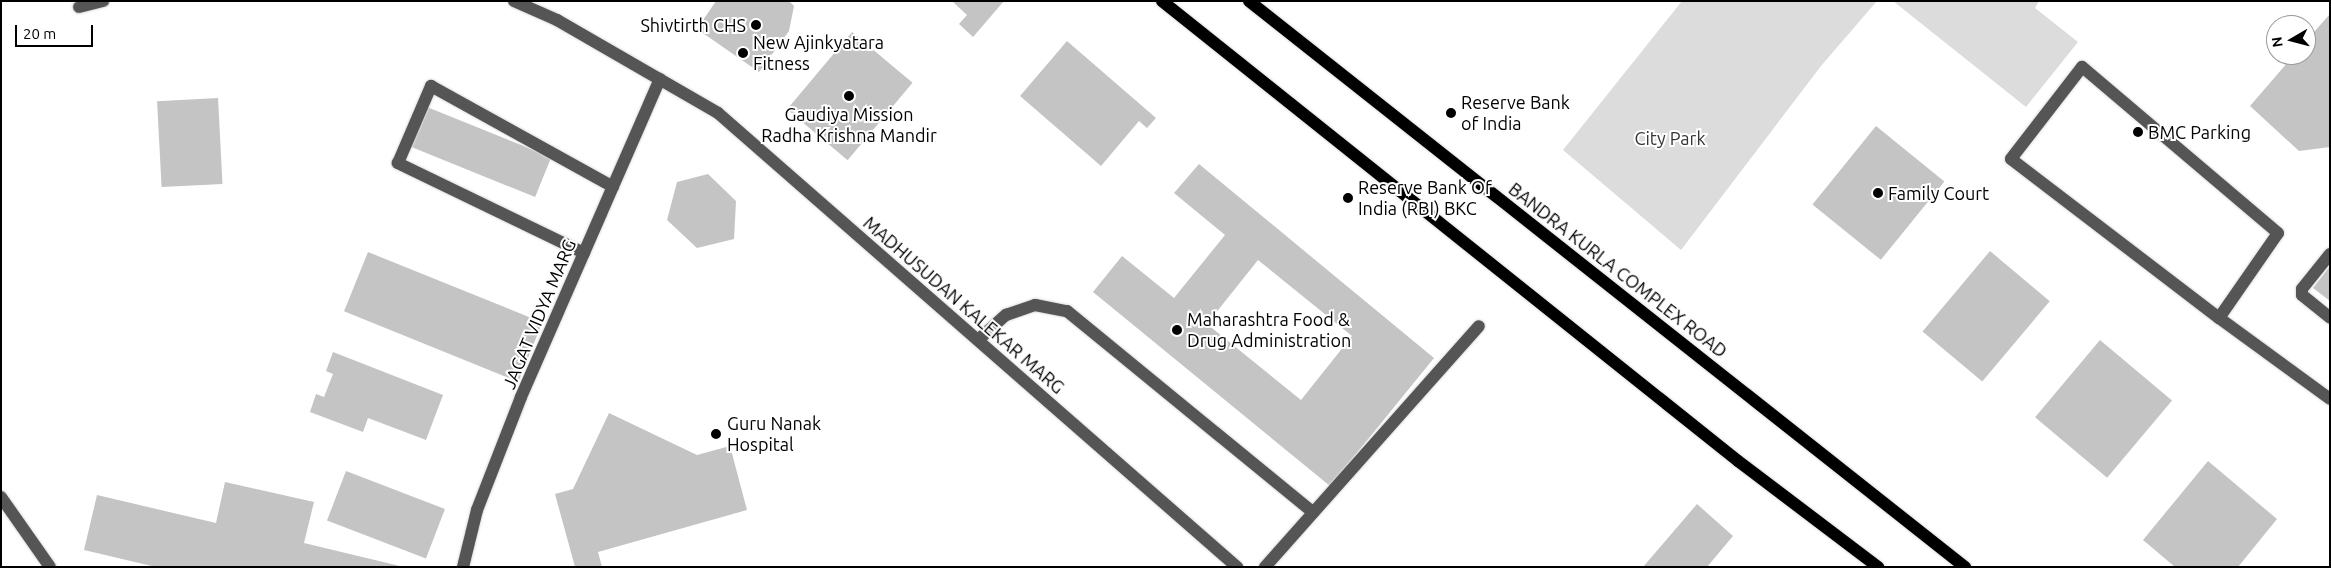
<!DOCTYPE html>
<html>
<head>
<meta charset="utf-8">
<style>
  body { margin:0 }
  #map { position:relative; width:2331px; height:568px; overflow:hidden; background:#fff; font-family:Ubuntu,sans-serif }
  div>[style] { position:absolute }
  .green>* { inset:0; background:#dcdcdc }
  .building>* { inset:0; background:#c4c4c4; transform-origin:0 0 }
  .roads { filter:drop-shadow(0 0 1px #dbdbdb) drop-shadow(0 0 1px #dbdbdb) }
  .minor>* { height:12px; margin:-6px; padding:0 6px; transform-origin:6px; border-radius:6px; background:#555 }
  .major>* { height:12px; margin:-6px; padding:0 6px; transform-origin:6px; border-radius:6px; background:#000 }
  .dots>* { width:14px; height:14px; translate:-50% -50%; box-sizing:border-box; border:2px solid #fff; border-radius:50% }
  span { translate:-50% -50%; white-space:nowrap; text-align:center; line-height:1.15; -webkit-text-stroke:4px #fff; paint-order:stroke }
  .poi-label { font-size:18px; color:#000 }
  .right { translate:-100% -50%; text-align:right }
  .left { translate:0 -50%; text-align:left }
  .park-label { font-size:18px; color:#333 }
  .street-label { font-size:18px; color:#000 }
  .frame { position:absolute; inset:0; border:2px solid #000; pointer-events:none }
  .north { position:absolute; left:2266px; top:15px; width:50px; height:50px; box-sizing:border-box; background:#fff; border:1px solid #999; border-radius:50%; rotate:262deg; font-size:14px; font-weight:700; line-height:20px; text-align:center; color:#000 }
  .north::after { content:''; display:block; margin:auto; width:18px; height:22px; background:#000; clip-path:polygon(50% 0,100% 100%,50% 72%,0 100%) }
  .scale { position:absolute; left:15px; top:25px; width:78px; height:22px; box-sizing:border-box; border:2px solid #000; border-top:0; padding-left:6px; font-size:15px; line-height:18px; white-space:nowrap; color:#000; -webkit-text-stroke:4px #fff; paint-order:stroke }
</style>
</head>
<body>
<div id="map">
  <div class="green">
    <div style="clip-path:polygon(1682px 1px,1877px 1px,1821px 66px,1681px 250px,1563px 150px)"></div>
    <div style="clip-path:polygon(1893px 1px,2039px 1px,2035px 8px,2078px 42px,2026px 107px)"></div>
  </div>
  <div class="building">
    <div style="clip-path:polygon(716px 1px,789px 1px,794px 6px,789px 31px,759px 72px,697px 29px)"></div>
    <div style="clip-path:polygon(952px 1px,1004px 1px,973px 37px,959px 24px,967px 15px)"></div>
    <div style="clip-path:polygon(2330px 14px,2330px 147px,2299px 151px,2250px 106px,2294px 55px,2306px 55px,2306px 41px)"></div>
    <div style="left:852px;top:32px;width:79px;height:101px;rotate:40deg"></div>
    <div style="clip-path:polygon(1067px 41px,1156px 118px,1147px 128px,1139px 121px,1101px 166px,1020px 96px)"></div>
    <div style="left:218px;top:98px;width:86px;height:61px;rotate:87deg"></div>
    <div style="left:427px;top:107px;width:134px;height:43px;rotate:22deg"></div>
    <div style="left:1876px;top:126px;width:88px;height:101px;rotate:39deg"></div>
    <div style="clip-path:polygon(evenodd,1199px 164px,1434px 358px,1330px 486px,1093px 292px,1122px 256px,1174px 298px,1225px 235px,1174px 193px,1199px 164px,1258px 260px,1352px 336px,1301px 400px,1207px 324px,1258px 260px)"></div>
    <div style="clip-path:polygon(708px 174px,736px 201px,734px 239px,697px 248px,667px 220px,677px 182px)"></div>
    <div style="left:1990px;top:251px;width:78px;height:105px;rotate:40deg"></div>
    <div style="left:368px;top:252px;width:188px;height:64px;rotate:22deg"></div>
    <div style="clip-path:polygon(2330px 266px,2330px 301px,2313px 288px)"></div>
    <div style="left:2100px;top:340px;width:94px;height:101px;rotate:40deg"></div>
    <div style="clip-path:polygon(333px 352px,443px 395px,426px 440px,368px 418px,363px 432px,310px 412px,316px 394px,324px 397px,333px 374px,326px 371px)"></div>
    <div style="clip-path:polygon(609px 413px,697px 455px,730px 446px,747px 510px,598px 552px,602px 567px,575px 567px,555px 494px,573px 489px)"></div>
    <div style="clip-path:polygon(2208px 461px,2277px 519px,2238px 567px,2175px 567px,2143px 540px)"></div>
    <div style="left:346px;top:471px;width:106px;height:53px;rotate:21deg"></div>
    <div style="clip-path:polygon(225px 482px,314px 502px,304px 543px,404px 567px,156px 567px,84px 550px,97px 495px,216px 523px)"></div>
    <div style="clip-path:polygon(1697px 504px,1733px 536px,1707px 567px,1643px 567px)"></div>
  </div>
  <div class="roads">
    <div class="minor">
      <div style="left:514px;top:1px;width:47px;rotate:23.8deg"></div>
      <div style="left:557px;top:20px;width:186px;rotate:30deg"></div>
      <div style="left:718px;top:113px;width:690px;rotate:41.18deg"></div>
      <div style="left:79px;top:7px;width:25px;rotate:-14deg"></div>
      <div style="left:584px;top:253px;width:207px;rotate:-154.2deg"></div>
      <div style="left:398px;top:163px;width:84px;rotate:-66.8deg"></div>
      <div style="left:431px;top:86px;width:208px;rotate:29deg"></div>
      <div style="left:2330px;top:254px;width:45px;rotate:128.7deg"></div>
      <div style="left:2302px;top:289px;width:6px;rotate:90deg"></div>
      <div style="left:2302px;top:295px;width:36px;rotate:39deg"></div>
      <div style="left:2219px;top:318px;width:103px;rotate:-55.2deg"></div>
      <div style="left:2278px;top:233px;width:257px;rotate:-139.7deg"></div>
      <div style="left:2082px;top:67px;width:116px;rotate:127.7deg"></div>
      <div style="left:2011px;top:159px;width:262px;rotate:37.4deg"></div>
      <div style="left:2219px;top:318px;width:137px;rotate:36.1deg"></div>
      <div style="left:978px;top:340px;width:38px;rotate:-42deg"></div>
      <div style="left:1006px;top:315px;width:31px;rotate:-19deg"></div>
      <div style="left:1035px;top:305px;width:33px;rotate:11deg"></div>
      <div style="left:1067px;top:311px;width:318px;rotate:39.3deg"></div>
      <div style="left:1px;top:497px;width:85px;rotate:55deg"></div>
      <div style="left:463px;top:567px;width:59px;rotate:-76.2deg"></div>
      <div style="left:477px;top:510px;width:121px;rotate:-68.7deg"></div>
      <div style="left:521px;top:397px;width:347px;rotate:-66.4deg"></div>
      <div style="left:1265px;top:567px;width:322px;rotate:-48.4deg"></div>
    </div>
    <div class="major">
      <div style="left:1162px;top:1px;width:737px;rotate:38.61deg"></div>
      <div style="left:1738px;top:461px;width:176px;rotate:37.1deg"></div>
      <div style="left:1249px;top:1px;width:913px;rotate:38.33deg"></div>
    </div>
  </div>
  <div class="dots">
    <div style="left:756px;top:25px;background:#000"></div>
    <div style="left:743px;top:53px;background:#000"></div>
    <div style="left:849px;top:96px;background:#000"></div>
    <div style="left:1451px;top:113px;background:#000"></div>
    <div style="left:2138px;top:132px;background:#000"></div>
    <div style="left:1878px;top:193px;background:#000"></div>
    <div style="left:1348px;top:198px;background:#000"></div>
    <div style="left:1177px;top:330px;background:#000"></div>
    <div style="left:716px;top:434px;background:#000"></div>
  </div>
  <div class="poi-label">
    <span class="right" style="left:746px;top:25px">Shivtirth CHS</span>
    <span class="left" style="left:753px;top:53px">New Ajinkyatara<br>Fitness</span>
    <span class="left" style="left:1461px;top:113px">Reserve Bank<br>of India</span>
    <span style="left:849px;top:125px">Gaudiya Mission<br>Radha Krishna Mandir</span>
    <span class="left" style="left:2148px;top:132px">BMC Parking</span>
    <span class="left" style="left:1358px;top:198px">Reserve Bank Of<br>India (RBI) BKC</span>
    <span class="left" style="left:1888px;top:193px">Family Court</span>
    <span class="left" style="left:1187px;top:330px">Maharashtra Food &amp;<br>Drug Administration</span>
    <span class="left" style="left:727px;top:434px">Guru Nanak<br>Hospital</span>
  </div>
  <div class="park-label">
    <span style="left:1670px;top:138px">City Park</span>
  </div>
  <div class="street-label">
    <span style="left:1618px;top:270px;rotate:38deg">BANDRA KURLA COMPLEX ROAD</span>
    <span style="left:964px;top:305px;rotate:41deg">MADHUSUDAN KALEKAR MARG</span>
    <span style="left:539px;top:314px;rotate:-67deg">JAGAT VIDYA MARG</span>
  </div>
  <div class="frame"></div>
  <div class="north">N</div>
  <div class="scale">20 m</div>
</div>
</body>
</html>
